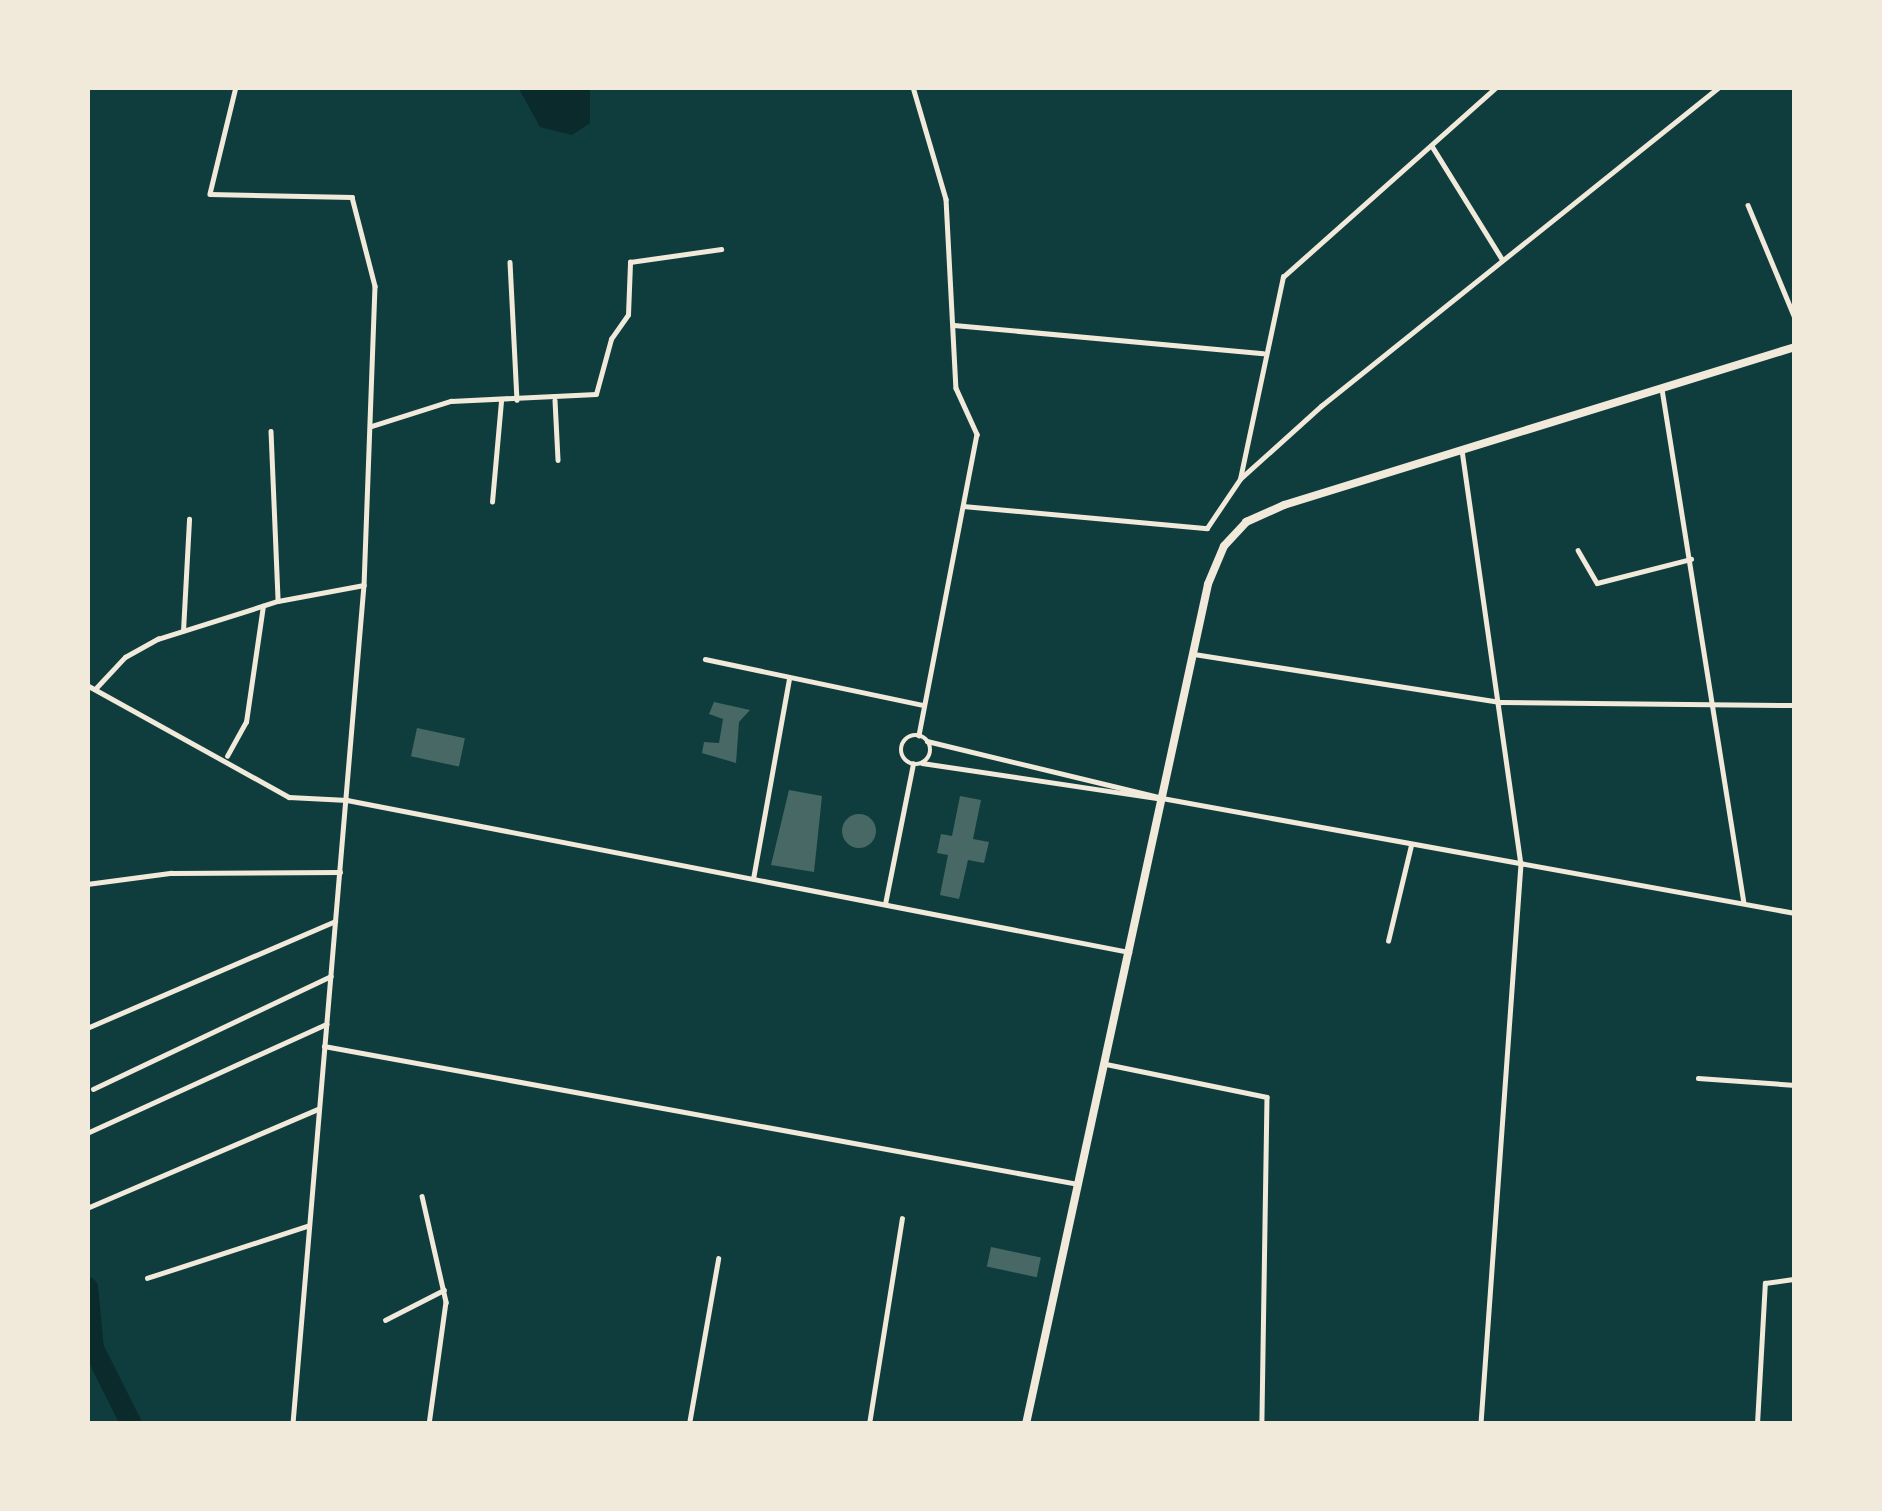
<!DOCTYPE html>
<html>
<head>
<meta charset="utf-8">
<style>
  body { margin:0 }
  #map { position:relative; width:1882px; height:1511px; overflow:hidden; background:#0f3d3e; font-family:Montserrat,sans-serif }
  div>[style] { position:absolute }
  .water>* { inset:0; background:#0a2a2b }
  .river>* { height:21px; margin:-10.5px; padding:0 10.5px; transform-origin:10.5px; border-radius:10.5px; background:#0a2a2b }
  .building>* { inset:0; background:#486865; transform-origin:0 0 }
  .round { border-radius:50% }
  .minor>* { height:4.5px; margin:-2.25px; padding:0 2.25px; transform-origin:2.25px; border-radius:2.25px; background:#f1e9da }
  .minor>.ring { margin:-2.25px; padding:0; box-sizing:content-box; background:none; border:4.5px solid #f1e9da; border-radius:50% }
  .primary>* { height:8px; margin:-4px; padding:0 4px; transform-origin:4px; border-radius:4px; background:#f1e9da }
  span { translate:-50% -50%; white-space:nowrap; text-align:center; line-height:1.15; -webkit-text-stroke:12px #f1e9da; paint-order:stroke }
  .frame { position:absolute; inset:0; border:90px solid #f1e9da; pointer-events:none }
</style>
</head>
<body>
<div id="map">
  <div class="water">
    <div style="clip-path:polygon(518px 87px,590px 87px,590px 123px,572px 135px,540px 127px)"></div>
  </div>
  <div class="river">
    <div style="left:87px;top:1287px;width:61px;rotate:84.4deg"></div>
    <div style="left:93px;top:1348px;width:85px;rotate:63.4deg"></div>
  </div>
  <div class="building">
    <div style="clip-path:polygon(714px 702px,750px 710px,739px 722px,736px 763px,702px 753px,704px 742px,719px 743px,723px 719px,709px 714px)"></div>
    <div style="left:417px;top:728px;width:49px;height:29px;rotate:12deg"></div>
    <div style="clip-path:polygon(789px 790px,822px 796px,814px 872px,771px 865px)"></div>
    <div style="clip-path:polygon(960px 796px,981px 800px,973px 839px,989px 842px,984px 863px,968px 860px,959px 899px,940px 895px,948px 855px,937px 853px,941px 834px,952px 836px)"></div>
    <div class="round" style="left:842px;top:814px;width:34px;height:34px"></div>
    <div style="left:991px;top:1247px;width:51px;height:20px;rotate:12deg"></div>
  </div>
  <div class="minor">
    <div style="left:236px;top:87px;width:110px;rotate:103.7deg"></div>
    <div style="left:210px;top:194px;width:142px;rotate:1.2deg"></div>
    <div style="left:352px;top:197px;width:92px;rotate:75.5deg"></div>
    <div style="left:375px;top:286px;width:299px;rotate:92.1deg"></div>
    <div style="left:364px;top:585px;width:842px;rotate:94.84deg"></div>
    <div style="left:913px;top:87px;width:117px;rotate:73.6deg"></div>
    <div style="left:946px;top:199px;width:189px;rotate:87deg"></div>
    <div style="left:956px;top:388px;width:51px;rotate:65.5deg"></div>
    <div style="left:977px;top:434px;width:307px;rotate:100.9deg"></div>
    <div style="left:1432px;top:146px;width:133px;rotate:58.2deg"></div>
    <div style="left:1748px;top:205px;width:122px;rotate:67.4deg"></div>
    <div style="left:510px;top:262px;width:138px;rotate:87.1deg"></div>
    <div style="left:954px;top:325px;width:310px;rotate:5.2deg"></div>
    <div style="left:1662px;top:389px;width:520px;rotate:80.94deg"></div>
    <div style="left:555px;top:400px;width:60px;rotate:87.1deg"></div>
    <div style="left:372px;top:426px;width:83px;rotate:-17.6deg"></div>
    <div style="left:451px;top:401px;width:145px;rotate:-2.8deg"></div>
    <div style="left:596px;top:394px;width:57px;rotate:-74.7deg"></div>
    <div style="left:611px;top:339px;width:29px;rotate:-55deg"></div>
    <div style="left:628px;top:315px;width:53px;rotate:-87.8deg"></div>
    <div style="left:630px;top:262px;width:92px;rotate:-8.1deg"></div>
    <div style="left:271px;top:431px;width:168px;rotate:87.6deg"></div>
    <div style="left:1462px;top:450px;width:418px;rotate:81.9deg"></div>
    <div style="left:1521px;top:864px;width:561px;rotate:94.09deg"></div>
    <div style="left:1240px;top:479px;width:207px;rotate:-78deg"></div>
    <div style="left:1283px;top:277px;width:285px;rotate:-41.7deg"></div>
    <div style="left:492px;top:502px;width:101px;rotate:-84.9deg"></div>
    <div style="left:963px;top:506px;width:245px;rotate:5.2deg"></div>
    <div style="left:1207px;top:528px;width:59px;rotate:-56deg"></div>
    <div style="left:1240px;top:479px;width:109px;rotate:-42deg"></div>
    <div style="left:1321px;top:406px;width:510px;rotate:-38.71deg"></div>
    <div style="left:1578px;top:550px;width:38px;rotate:60deg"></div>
    <div style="left:1597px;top:583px;width:97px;rotate:-14.3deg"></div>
    <div style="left:183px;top:631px;width:112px;rotate:-86.9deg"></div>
    <div style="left:1194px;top:654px;width:311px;rotate:8.9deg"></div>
    <div style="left:1501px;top:702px;width:294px;rotate:0.6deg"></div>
    <div style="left:705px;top:659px;width:223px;rotate:11.9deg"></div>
    <div style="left:87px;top:685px;width:231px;rotate:29deg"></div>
    <div style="left:289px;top:797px;width:58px;rotate:3deg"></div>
    <div style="left:347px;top:800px;width:797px;rotate:11deg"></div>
    <div style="left:96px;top:688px;width:42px;rotate:-46.9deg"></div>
    <div style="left:125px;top:657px;width:38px;rotate:-29deg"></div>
    <div style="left:158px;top:639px;width:126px;rotate:-17.6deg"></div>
    <div style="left:278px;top:601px;width:87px;rotate:-10.5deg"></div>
    <div class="ring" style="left:901px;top:735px;width:25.5px;height:25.5px"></div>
    <div style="left:927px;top:741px;width:242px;rotate:13.6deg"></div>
    <div style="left:1162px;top:798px;width:643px;rotate:10.3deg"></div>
    <div style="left:227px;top:756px;width:39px;rotate:-61deg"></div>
    <div style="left:246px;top:722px;width:117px;rotate:-81.7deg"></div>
    <div style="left:922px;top:763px;width:237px;rotate:8.5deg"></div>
    <div style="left:753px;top:879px;width:204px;rotate:-79.8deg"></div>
    <div style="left:87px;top:884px;width:85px;rotate:-7.5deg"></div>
    <div style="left:171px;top:873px;width:169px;rotate:-0.3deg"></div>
    <div style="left:885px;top:904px;width:143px;rotate:-78.7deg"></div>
    <div style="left:1388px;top:941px;width:99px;rotate:-76.5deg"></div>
    <div style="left:87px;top:1028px;width:270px;rotate:-23.3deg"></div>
    <div style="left:324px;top:1046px;width:767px;rotate:10.37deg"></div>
    <div style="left:1106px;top:1064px;width:164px;rotate:11.6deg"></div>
    <div style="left:1267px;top:1097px;width:327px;rotate:90.9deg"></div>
    <div style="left:1698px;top:1078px;width:97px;rotate:4.1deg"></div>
    <div style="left:93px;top:1089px;width:263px;rotate:-25.4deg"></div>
    <div style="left:87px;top:1133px;width:263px;rotate:-24.5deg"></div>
    <div style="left:422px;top:1196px;width:109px;rotate:77.2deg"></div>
    <div style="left:446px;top:1302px;width:123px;rotate:97.9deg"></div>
    <div style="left:87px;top:1208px;width:251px;rotate:-23.2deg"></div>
    <div style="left:147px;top:1278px;width:168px;rotate:-18deg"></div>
    <div style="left:385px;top:1320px;width:66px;rotate:-27deg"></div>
    <div style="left:689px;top:1424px;width:168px;rotate:-80deg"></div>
    <div style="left:869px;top:1424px;width:208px;rotate:-80.9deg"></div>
    <div style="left:1757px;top:1424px;width:141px;rotate:-86.8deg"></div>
    <div style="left:1765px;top:1283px;width:30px;rotate:-8deg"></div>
  </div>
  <div class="primary">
    <div style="left:1026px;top:1424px;width:859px;rotate:-77.77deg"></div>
    <div style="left:1208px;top:584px;width:41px;rotate:-67.2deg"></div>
    <div style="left:1224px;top:546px;width:33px;rotate:-47deg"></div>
    <div style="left:1246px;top:522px;width:42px;rotate:-24.1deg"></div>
    <div style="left:1284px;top:505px;width:535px;rotate:-17.18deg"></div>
  </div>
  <div class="frame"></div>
</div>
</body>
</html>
